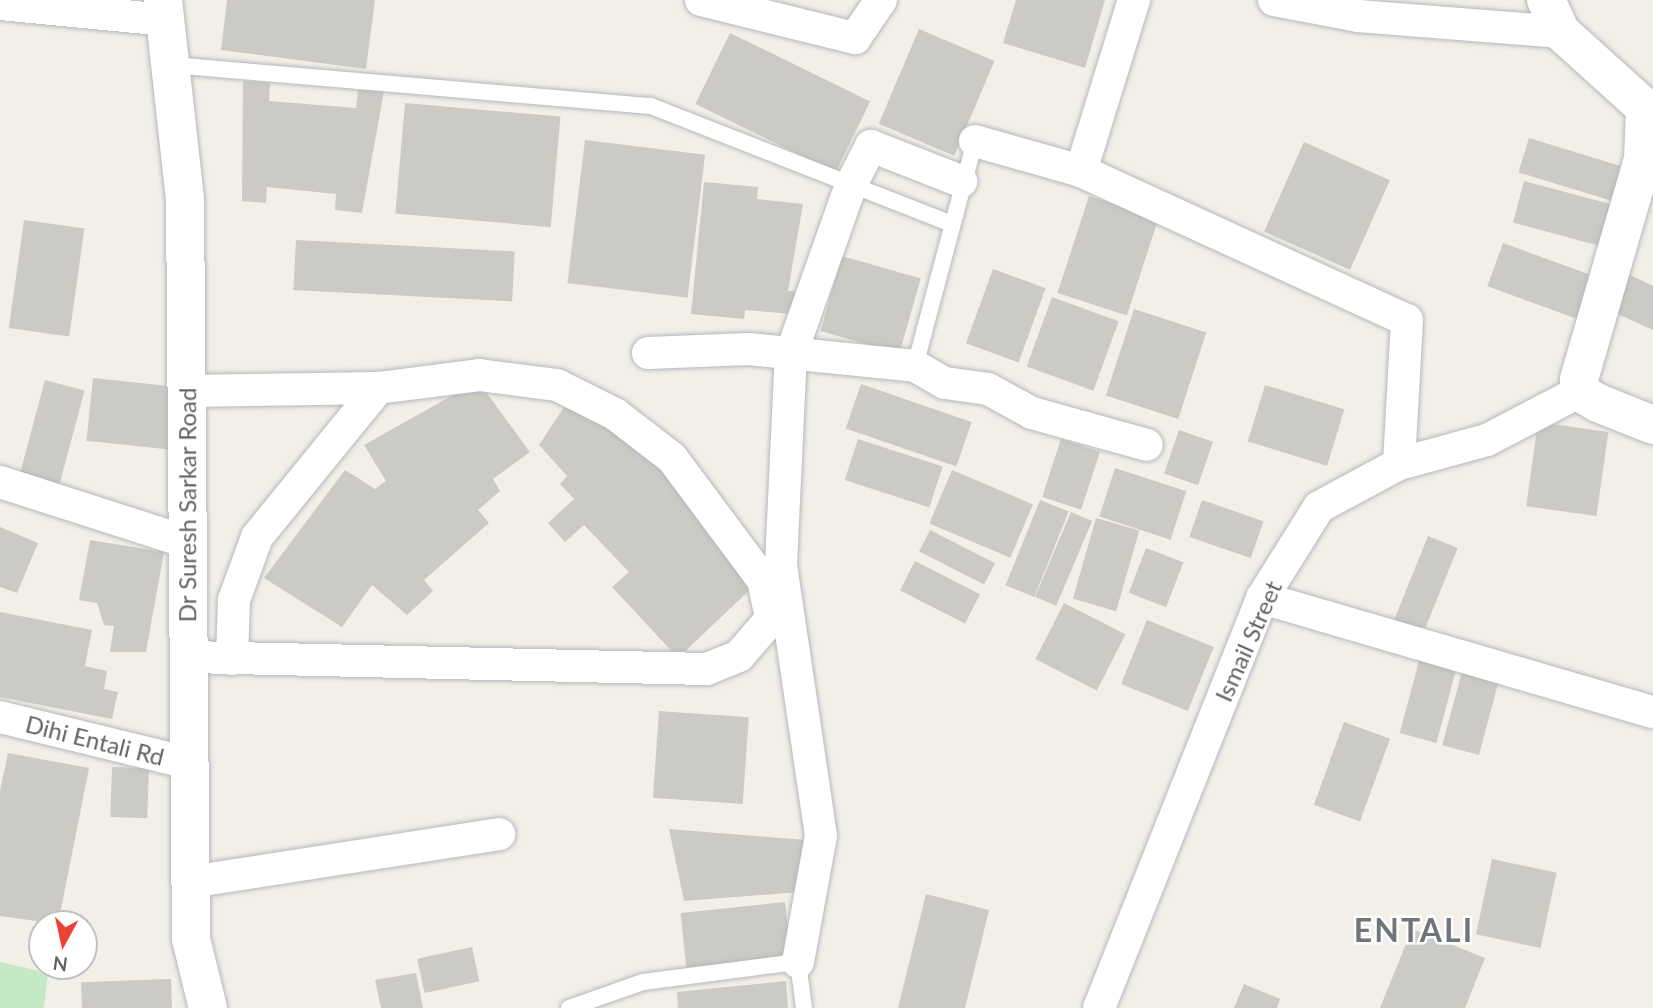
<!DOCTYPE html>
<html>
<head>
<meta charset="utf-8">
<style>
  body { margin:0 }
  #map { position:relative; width:1653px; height:1008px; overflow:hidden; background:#f1efe8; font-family:Lato,sans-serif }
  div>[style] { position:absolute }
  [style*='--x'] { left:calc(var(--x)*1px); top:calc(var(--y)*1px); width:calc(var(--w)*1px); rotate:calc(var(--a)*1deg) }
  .green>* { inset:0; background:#c5e8c5 }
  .building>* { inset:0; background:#cccac5; transform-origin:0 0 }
  .roads { filter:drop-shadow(0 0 2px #b5b8bc) drop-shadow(0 0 2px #b5b8bc) }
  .lane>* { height:16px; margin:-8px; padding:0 8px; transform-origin:8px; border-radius:8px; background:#fff }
  .street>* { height:32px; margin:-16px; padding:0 16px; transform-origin:16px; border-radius:16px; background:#fff }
  .secondary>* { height:38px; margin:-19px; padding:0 19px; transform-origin:19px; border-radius:19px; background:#fff }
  span { translate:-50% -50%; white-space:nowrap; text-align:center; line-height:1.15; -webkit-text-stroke:5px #fff; paint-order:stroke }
  .street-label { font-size:24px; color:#5f6368 }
  .district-label { font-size:32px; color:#70757a; font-weight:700; letter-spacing:2px }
  .north { position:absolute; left:28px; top:910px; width:70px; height:70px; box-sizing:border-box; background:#fff; border:2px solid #bfc1c3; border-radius:50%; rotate:188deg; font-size:19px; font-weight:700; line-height:28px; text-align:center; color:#5f6368 }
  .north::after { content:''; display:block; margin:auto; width:24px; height:32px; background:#ea4335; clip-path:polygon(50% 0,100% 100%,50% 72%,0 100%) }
</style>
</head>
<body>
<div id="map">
  <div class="green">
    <i style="clip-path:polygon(0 962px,48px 973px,44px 1008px,0 1008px)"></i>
  </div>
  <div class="building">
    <i style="clip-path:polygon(227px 0,375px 0,366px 69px,221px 50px)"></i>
    <i style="clip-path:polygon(1016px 0,1105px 0,1085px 68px,1003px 43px)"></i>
    <i style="left:919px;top:29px;width:82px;height:103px;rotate:23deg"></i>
    <i style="left:730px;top:33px;width:156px;height:79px;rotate:26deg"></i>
    <i style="clip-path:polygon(243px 81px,270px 83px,269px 101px,356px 108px,358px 90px,384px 91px,362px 213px,335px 210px,336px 194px,267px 187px,266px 203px,242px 201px)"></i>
    <i style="left:405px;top:103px;width:156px;height:111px;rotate:5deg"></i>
    <i style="left:1529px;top:138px;width:99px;height:36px;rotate:17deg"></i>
    <i style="left:585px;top:140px;width:121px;height:144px;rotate:7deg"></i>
    <i style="left:1304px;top:142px;width:94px;height:98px;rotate:24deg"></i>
    <i style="left:1524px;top:181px;width:99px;height:43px;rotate:15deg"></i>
    <i style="clip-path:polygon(704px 182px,758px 187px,757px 199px,803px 204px,788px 291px,795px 291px,793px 314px,745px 310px,744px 319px,691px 314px)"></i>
    <i style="left:1089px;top:196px;width:73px;height:102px;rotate:18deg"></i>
    <i style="left:24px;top:220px;width:61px;height:109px;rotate:8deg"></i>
    <i style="left:296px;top:240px;width:219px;height:50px;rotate:3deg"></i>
    <i style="left:1503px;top:243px;width:95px;height:46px;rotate:20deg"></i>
    <i style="left:842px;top:256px;width:82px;height:78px;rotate:16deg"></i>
    <i style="left:993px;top:269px;width:56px;height:79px;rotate:20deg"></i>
    <i style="clip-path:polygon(1626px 273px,1653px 286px,1653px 330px,1609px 310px)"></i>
    <i style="left:1052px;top:297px;width:71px;height:74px;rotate:20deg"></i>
    <i style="left:1134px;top:309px;width:76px;height:91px;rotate:18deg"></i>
    <i style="left:93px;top:378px;width:93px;height:63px;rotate:6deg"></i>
    <i style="left:45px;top:380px;width:41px;height:106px;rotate:15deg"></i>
    <i style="clip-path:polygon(478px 381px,530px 452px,493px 479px,500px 491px,478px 510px,489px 523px,424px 580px,433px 591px,407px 615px,372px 585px,342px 627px,264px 578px,345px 470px,375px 489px,386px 481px,364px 445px)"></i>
    <i style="left:861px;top:384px;width:117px;height:47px;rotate:19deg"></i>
    <i style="left:1265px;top:385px;width:83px;height:59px;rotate:17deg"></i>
    <i style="clip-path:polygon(570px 398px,668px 463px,757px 583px,678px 658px,612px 587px,629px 572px,584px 525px,565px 542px,548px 523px,574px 499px,560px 484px,567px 476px,539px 445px)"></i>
    <i style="left:1538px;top:422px;width:71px;height:85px;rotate:8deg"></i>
    <i style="left:1179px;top:430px;width:36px;height:46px;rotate:19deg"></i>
    <i style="left:858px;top:439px;width:89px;height:43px;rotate:18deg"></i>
    <i style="left:1061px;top:439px;width:41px;height:61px;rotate:18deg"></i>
    <i style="left:1115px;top:468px;width:75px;height:51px;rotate:18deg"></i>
    <i style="left:952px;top:470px;width:88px;height:58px;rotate:23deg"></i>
    <i style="left:1040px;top:500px;width:31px;height:92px;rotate:22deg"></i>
    <i style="left:1202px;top:500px;width:65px;height:39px;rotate:19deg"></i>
    <i style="left:1071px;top:512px;width:23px;height:92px;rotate:23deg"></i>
    <i style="left:1096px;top:518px;width:45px;height:84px;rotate:16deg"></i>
    <i style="clip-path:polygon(0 527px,38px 543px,17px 593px,0 587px)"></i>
    <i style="left:930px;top:530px;width:73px;height:24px;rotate:27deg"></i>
    <i style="left:1428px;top:536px;width:32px;height:99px;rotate:22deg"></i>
    <i style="clip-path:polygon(90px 540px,164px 552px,146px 652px,110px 652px,114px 626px,104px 625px,97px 603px,79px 600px)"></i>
    <i style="left:1146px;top:548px;width:40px;height:48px;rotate:21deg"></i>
    <i style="left:915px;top:561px;width:73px;height:33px;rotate:27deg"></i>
    <i style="left:1064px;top:603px;width:69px;height:63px;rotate:27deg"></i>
    <i style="clip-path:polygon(0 612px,92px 630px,85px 666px,107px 671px,104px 689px,118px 692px,112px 719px,0 697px)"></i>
    <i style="left:1147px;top:620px;width:72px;height:69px;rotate:22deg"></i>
    <i style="left:1422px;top:650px;width:38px;height:86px;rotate:15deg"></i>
    <i style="left:1464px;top:664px;width:38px;height:84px;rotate:15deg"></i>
    <i style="left:659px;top:711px;width:90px;height:87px;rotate:4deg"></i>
    <i style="left:1344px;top:722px;width:49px;height:88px;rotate:20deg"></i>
    <i style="clip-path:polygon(8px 753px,89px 768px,58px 924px,0 916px,0 791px)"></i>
    <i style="left:112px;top:767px;width:37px;height:50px;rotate:2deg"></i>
    <i style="clip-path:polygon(669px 829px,806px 840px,801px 892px,684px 901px)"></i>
    <i style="left:1492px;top:859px;width:66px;height:77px;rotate:12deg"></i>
    <i style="clip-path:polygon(926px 894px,989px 910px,965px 1008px,898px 1008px)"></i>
    <i style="left:785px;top:902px;width:55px;height:105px;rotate:84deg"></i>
    <i style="clip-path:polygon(1412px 929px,1485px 958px,1465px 1008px,1380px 1008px)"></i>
    <i style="left:472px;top:947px;width:35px;height:56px;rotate:78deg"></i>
    <i style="clip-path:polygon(416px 973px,423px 1008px,381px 1008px,375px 980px)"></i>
    <i style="left:171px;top:979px;width:29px;height:90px;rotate:88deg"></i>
    <i style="clip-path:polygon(786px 981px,788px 1008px,678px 1008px,677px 992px)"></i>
    <i style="clip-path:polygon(1244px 984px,1280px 999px,1277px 1008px,1234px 1008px)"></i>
  </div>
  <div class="roads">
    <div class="lane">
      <i style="--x:171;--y:65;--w:482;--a:4.9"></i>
      <i style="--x:651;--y:106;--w:320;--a:21.4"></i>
      <i style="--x:915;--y:366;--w:233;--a:-75.1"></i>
      <i style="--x:569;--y:1008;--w:78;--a:-19.4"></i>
      <i style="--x:643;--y:982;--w:156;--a:-7.4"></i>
      <i style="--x:798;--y:962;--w:46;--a:82.6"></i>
    </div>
    <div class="street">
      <i style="--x:701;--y:0;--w:159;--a:13.9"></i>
      <i style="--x:855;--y:38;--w:46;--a:-55.6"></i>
      <i style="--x:1274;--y:0;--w:86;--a:10.8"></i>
      <i style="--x:1358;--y:16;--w:204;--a:4.5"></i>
      <i style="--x:0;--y:4;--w:167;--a:5.5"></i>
      <i style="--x:975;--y:141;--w:110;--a:15.8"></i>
      <i style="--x:1081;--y:171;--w:358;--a:24.6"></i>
      <i style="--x:1407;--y:320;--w:144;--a:93.2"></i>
      <i style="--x:1081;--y:171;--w:179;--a:-72.8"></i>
      <i style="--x:648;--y:353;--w:101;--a:-2.3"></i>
      <i style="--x:749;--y:349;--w:167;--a:5.8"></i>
      <i style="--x:915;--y:366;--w:34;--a:30"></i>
      <i style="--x:945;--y:383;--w:43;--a:7.9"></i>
      <i style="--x:988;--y:389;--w:50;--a:28.6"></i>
      <i style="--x:1032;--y:413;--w:119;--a:15.5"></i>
      <i style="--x:187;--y:391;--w:191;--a:-0.9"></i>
      <i style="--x:378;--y:388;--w:102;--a:-7.3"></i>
      <i style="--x:479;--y:375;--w:79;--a:7.3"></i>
      <i style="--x:557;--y:385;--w:65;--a:26.6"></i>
      <i style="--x:615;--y:414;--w:72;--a:37.7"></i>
      <i style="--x:672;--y:458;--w:152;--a:53.3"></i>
      <i style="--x:763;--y:580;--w:40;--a:78"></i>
      <i style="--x:771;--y:619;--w:49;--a:130.9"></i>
      <i style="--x:739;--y:656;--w:35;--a:158"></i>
      <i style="--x:706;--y:669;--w:518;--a:-178.67"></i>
      <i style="--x:0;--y:482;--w:196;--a:17.8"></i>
      <i style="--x:1262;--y:598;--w:407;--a:16.3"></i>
      <i style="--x:232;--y:659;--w:59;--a:-88.1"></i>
      <i style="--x:234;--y:600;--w:67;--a:-69.9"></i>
      <i style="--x:257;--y:537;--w:192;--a:-50.9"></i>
      <i style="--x:0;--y:717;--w:195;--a:13.7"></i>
      <i style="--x:190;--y:882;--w:313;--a:-8.8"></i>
      <i style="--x:798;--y:962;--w:128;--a:-79.7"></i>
      <i style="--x:821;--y:836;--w:275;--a:-98.4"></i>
      <i style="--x:781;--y:564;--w:210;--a:-87.3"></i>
      <i style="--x:791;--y:354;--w:179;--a:-70.5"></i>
      <i style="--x:851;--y:185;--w:44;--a:-62.9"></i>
      <i style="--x:871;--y:146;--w:97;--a:21.3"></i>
      <i style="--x:1099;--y:1008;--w:441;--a:-68.3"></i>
      <i style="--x:1262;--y:598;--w:107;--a:-57.9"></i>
      <i style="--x:1319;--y:507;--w:91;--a:-28.3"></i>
      <i style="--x:1399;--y:464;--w:91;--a:-15.3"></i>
      <i style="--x:1487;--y:440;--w:104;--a:-27.6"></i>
    </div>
    <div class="secondary">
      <i style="--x:163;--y:0;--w:200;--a:83.7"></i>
      <i style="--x:185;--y:199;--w:740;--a:89.54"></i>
      <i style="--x:191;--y:939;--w:71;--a:76.2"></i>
      <i style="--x:1546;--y:0;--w:35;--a:65"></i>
      <i style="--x:1561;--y:32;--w:113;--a:42.1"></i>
      <i style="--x:1645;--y:108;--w:51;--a:92.2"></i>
      <i style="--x:1643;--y:159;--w:230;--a:106.2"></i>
      <i style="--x:1579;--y:380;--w:12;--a:90"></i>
      <i style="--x:1579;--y:392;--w:22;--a:30"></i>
      <i style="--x:1598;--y:403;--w:59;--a:21.8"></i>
    </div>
  </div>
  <div class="street-label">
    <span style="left:187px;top:505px;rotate:-90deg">Dr Suresh Sarkar Road</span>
    <span style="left:1248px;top:641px;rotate:-66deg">Ismail Street</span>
    <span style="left:95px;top:740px;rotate:14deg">Dihi Entali Rd</span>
  </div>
  <div class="district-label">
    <span style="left:1414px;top:930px">ENTALI</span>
  </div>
  <div class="north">N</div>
</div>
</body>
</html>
